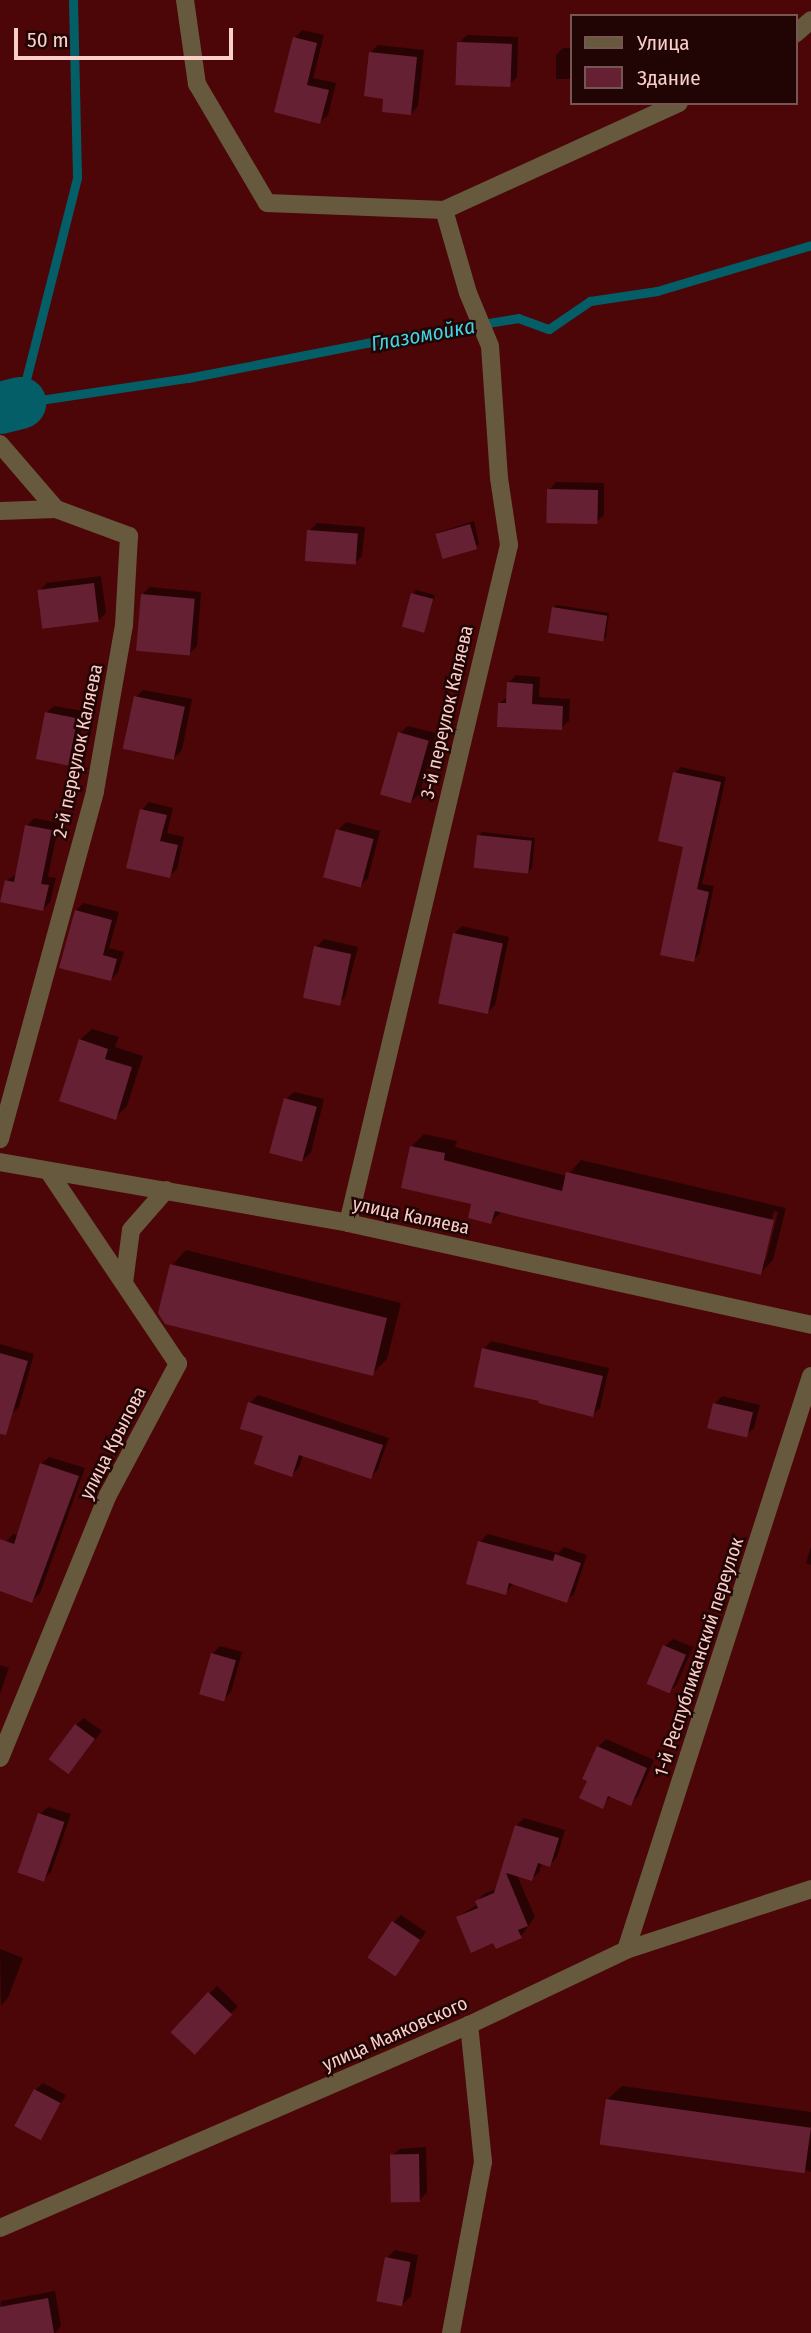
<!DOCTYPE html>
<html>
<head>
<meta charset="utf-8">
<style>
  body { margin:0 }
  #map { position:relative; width:811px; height:2333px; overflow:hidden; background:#4c0608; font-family:"Fira Sans Condensed",sans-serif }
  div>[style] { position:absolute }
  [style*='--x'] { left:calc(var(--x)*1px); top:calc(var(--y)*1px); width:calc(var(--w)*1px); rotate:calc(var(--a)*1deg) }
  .shadow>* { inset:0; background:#0007; transform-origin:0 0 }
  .stream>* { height:9px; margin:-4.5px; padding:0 4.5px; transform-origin:4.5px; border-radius:4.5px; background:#045e67 }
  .river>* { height:52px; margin:-26px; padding:0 26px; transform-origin:26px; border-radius:26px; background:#045e67 }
  .building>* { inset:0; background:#652034; transform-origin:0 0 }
  .minor>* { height:18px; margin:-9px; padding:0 9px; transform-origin:9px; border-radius:9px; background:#66593d }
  span { translate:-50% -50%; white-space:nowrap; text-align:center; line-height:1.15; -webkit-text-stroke:5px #200504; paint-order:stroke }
  .street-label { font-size:19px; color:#facec9 }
  .water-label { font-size:21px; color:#40d5e6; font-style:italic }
  .legend { position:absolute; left:570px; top:14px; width:228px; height:91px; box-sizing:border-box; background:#200504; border:2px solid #775553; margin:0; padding:9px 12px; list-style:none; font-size:21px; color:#facec9 }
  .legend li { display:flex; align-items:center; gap:14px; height:35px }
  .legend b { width:35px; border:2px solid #775553 }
  .scale { position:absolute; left:14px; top:28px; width:219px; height:32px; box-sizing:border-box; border:4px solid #facec9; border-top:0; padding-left:9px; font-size:21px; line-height:24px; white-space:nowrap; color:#facec9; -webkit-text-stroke:5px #200504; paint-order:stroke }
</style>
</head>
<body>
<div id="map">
  <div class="shadow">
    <i style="clip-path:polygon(302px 30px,324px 35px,313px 78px,336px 83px,328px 115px,320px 122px,276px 111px,295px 38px)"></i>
    <i style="clip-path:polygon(467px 35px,518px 37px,517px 77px,510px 84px,459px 43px)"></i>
    <i style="clip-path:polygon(378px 45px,424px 50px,418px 106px,411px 114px,385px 97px,370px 53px)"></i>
    <i style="clip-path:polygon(563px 48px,571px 48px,571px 79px,556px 79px,556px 55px)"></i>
    <i style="clip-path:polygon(556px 482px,604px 483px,604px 515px,596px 522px,549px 490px)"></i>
    <i style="clip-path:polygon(474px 521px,479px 544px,476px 547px,437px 533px)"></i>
    <i style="clip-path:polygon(317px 523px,365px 527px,362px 556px,354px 564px,309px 531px)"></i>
    <i style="clip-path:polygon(101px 576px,106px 613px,98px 621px,39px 591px,47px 583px)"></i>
    <i style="clip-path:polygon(150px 587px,201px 592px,197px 646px,189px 654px,142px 595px)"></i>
    <i style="clip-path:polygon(416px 590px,435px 595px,424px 630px,413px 594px)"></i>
    <i style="clip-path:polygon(557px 605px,609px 613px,606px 637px,602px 640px,553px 608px)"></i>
    <i style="clip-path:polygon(516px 675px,540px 677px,539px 697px,570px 699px,569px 721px,561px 728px,500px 703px,508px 696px,508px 683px)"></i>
    <i style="clip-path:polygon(143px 690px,192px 699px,182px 750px,174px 758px,136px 697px)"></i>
    <i style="clip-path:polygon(54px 706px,84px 711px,77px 755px,69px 763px,46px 713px)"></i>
    <i style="clip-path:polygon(408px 726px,436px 733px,420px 793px,412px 801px,400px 733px)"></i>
    <i style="clip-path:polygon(681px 767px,726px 777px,702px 884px,714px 886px,699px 954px,693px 960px,685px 845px,675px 773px)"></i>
    <i style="clip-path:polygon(149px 802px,173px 808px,167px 833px,184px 837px,177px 869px,169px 876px,142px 810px)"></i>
    <i style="clip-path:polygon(34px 818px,59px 823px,48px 877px,56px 878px,50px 902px,43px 909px,6px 881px,17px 874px,27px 826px)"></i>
    <i style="clip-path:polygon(346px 822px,380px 831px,368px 878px,360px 886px,338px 830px)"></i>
    <i style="clip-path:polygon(482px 832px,535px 838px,532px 868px,528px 872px,479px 836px)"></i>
    <i style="clip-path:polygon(84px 903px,119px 912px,109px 948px,124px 952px,118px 972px,111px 980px,76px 910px)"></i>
    <i style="clip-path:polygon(462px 926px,509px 937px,495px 1005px,487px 1013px,454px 934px)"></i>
    <i style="clip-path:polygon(324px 939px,358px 947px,345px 997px,338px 1004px,316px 947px)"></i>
    <i style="clip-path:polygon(92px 1029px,119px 1037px,115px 1047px,143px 1056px,127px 1106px,115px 1118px,80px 1040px)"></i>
    <i style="clip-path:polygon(294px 1092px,324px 1099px,311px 1152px,303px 1160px,286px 1099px)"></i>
    <i style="clip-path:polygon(evenodd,424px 1134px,457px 1141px,455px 1147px,567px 1176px,581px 1160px,786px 1208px,773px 1260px,761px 1273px,502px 1211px,491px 1222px,411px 1147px,424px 1134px,774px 1211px,778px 1212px,766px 1260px,763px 1260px,774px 1211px)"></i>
    <i style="clip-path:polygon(186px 1250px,401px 1303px,387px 1359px,372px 1374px,172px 1265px)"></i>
    <i style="clip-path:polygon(491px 1341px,609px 1368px,600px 1408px,592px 1415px,484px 1349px)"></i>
    <i style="clip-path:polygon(0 1344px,34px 1354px,19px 1407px,11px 1414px,0 1411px)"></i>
    <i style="clip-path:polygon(258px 1395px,389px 1438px,378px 1469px,371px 1477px,303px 1455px,299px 1467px,292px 1475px,265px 1435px,250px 1403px)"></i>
    <i style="clip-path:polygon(722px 1396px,760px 1405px,754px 1428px,746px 1435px,715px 1404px)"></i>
    <i style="clip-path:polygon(49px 1457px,85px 1468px,40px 1593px,32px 1601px,0 1589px,0 1557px,6px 1542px,13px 1534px,19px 1536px,41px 1464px)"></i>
    <i style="clip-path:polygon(488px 1534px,558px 1553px,564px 1547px,587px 1555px,574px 1594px,566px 1601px,514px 1583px,505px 1593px,480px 1542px)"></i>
    <i style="clip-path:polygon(811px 1547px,811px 1565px,806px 1563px)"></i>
    <i style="clip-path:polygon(673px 1639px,693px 1647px,677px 1684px,669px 1692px,665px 1646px)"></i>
    <i style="clip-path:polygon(220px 1646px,242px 1652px,231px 1692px,223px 1700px,212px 1654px)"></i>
    <i style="clip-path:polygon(0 1665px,9px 1668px,0 1694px)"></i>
    <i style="clip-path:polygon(84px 1718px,102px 1731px,70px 1772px,76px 1725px)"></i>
    <i style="clip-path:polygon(606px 1739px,654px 1760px,638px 1796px,631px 1804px,611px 1796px,602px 1806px,589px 1780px,598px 1747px)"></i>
    <i style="clip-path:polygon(48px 1807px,71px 1814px,51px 1872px,44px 1879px,40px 1814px)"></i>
    <i style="clip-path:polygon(524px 1818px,565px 1830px,557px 1857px,550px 1865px,542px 1863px,539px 1872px,532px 1879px,517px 1875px,535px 1917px,521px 1936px,496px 1947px,494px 1941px,458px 1917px,478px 1904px,477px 1901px,484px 1894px,498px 1888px,516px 1826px)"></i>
    <i style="clip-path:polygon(401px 1915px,426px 1932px,395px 1974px,393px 1923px)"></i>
    <i style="clip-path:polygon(0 1949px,23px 1958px,8px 1998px,1px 2006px)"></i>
    <i style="left:217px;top:1986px;width:29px;height:64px;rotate:44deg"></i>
    <i style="clip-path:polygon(43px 2083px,66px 2095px,38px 2140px,35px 2090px)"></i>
    <i style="clip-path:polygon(622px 2086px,811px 2112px,811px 2172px,607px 2100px)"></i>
    <i style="clip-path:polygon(426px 2147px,427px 2192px,420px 2200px,392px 2156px,400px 2149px)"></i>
    <i style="clip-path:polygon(395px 2250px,418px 2255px,411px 2296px,403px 2304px,387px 2258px)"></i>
    <i style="clip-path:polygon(55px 2291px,61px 2326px,55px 2333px,0 2333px,1px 2301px)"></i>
  </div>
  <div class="stream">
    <i style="--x:73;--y:0;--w:178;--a:88.7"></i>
    <i style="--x:77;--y:178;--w:232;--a:104.2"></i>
    <i style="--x:20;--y:403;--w:170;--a:-8.5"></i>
    <i style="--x:188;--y:378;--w:181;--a:-11.1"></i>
    <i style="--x:366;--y:343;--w:154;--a:-9.3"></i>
    <i style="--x:518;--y:318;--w:33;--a:20"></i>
    <i style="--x:549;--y:329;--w:50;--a:-34.3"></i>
    <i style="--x:590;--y:301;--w:68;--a:-8.5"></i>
    <i style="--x:657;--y:291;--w:161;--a:-16.6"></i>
  </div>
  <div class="river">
    <i style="--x:0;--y:408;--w:21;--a:-14"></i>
  </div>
  <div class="building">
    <i style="clip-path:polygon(293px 37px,317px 43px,307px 85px,329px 90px,320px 124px,274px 112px)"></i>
    <i style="left:457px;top:42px;width:55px;height:43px;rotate:2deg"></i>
    <i style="clip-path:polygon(369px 52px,417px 57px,411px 115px,382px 112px,383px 99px,364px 96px)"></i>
    <i style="left:547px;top:489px;width:51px;height:34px;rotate:1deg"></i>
    <i style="left:470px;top:524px;width:26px;height:36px;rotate:74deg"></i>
    <i style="left:307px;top:530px;width:51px;height:31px;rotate:4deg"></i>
    <i style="left:94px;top:583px;width:39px;height:57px;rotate:83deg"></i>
    <i style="left:411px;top:593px;width:23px;height:35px;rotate:15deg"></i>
    <i style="left:141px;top:594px;width:54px;height:57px;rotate:5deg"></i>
    <i style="left:552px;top:607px;width:56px;height:26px;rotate:9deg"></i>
    <i style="clip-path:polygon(507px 682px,533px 684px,532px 704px,563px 706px,562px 730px,497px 727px,498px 703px,506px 703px)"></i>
    <i style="left:134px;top:696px;width:52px;height:54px;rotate:12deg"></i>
    <i style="left:45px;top:712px;width:33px;height:48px;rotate:11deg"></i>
    <i style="left:398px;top:732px;width:32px;height:65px;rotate:16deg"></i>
    <i style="clip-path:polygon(673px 772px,721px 782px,697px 889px,709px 892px,694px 962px,660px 955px,683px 847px,658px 841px)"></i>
    <i style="clip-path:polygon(140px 809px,167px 815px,160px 841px,178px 845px,170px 878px,126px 868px)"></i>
    <i style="clip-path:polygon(25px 825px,52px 830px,41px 884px,49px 885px,43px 911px,0 902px,5px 880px,14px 882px)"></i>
    <i style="left:336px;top:829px;width:39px;height:50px;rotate:15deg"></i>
    <i style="left:477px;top:835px;width:55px;height:33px;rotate:6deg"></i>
    <i style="clip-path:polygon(75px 910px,112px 920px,103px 955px,117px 959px,111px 981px,59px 968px)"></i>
    <i style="left:453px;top:933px;width:51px;height:72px;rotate:12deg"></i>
    <i style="left:314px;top:946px;width:38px;height:53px;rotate:12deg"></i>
    <i style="clip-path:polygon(79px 1039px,108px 1049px,105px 1059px,132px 1067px,116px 1120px,59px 1101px)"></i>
    <i style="left:284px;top:1098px;width:34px;height:57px;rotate:15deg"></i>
    <i style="clip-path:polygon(410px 1146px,445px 1153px,444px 1160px,562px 1191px,566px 1172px,774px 1220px,761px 1275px,495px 1211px,491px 1224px,468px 1218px,471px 1204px,401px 1188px)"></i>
    <i style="clip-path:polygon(170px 1264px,387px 1318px,373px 1376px,165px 1324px,158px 1313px)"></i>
    <i style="clip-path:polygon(482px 1348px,603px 1376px,593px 1417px,538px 1403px,539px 1401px,474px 1387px)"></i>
    <i style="clip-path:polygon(0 1353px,28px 1361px,6px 1435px,0 1434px)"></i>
    <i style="clip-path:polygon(248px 1402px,383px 1445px,371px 1479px,299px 1455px,292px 1477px,254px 1464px,263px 1436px,240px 1429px)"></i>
    <i style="left:713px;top:1403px;width:41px;height:26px;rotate:13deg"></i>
    <i style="clip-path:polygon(40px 1463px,79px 1476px,32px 1603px,0 1591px,0 1539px,14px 1544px)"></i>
    <i style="clip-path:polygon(478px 1541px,553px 1561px,555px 1554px,581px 1563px,567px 1603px,509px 1583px,506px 1595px,466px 1584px)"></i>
    <i style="left:663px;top:1645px;width:25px;height:42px;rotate:23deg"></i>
    <i style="left:211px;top:1653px;width:26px;height:43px;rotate:16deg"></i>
    <i style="left:75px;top:1724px;width:25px;height:44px;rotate:37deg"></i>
    <i style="clip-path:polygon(597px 1746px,647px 1768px,631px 1806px,608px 1796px,603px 1809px,579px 1798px,587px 1781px,582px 1779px)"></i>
    <i style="left:38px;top:1813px;width:28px;height:63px;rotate:19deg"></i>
    <i style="clip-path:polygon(515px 1825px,559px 1838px,550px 1867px,538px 1863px,532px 1881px,506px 1873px,528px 1926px,518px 1930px,522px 1938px,496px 1949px,493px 1943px,471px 1953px,456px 1917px,478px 1908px,475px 1901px,494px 1893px)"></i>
    <i style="left:392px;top:1921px;width:34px;height:44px;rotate:34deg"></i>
    <i style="left:208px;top:1992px;width:33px;height:55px;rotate:43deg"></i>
    <i style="left:34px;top:2089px;width:30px;height:42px;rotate:28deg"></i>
    <i style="left:606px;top:2099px;width:207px;height:46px;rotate:8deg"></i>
    <i style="left:419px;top:2154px;width:48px;height:29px;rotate:89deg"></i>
    <i style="left:385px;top:2257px;width:26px;height:45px;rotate:11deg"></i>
    <i style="clip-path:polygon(48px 2298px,54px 2333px,0 2333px,0 2307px)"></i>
  </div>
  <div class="minor">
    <i style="--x:185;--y:0;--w:85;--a:81.9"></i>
    <i style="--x:197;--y:84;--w:138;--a:59.5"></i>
    <i style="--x:267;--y:203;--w:177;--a:2.3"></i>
    <i style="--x:444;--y:210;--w:258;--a:-24.5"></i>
    <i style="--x:795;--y:34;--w:21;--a:-41"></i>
    <i style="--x:0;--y:444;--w:86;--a:49.3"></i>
    <i style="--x:0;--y:511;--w:56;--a:-2"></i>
    <i style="--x:56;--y:509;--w:78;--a:20.3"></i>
    <i style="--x:129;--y:536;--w:89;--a:93.2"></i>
    <i style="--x:124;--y:625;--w:169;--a:99.9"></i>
    <i style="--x:95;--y:792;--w:360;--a:105.3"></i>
    <i style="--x:0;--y:1162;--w:353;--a:9.9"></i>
    <i style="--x:348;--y:1223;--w:474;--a:12.4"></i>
    <i style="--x:348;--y:1223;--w:697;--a:-76.64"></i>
    <i style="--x:509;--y:545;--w:68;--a:-98.5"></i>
    <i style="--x:499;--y:478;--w:132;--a:-93.9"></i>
    <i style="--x:490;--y:346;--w:57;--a:-112.5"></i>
    <i style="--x:468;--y:293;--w:86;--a:-106.1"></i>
    <i style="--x:124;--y:1283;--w:53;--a:-82.5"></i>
    <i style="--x:131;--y:1230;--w:53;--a:-48.8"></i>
    <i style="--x:0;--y:1758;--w:284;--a:-67.7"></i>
    <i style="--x:108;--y:1495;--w:149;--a:-61.9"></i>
    <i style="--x:178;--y:1364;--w:231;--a:-123.9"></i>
    <i style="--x:626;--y:1950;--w:603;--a:-72.14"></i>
    <i style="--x:0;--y:2228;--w:511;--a:-23.4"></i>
    <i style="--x:469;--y:2025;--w:174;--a:-25.5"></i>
    <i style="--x:626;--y:1950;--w:195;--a:-18.2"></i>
    <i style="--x:451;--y:2333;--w:174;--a:-79.4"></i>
    <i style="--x:483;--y:2162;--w:138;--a:-95.8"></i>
  </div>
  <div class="street-label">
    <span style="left:447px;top:712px;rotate:-77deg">3-й переулок Каляева</span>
    <span style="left:78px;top:751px;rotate:-78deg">2-й переулок Каляева</span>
    <span style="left:411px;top:1216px;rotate:12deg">улица Каляева</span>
    <span style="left:113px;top:1443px;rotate:-63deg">улица Крылова</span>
    <span style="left:699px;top:1657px;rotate:-72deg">1-й Республиканский переулок</span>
    <span style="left:395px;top:2034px;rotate:-24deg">улица Маяковского</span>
  </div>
  <div class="water-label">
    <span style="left:423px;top:335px;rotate:-10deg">Глазомойка</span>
  </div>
  <ul class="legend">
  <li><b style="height:9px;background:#66593d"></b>Улица</li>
  <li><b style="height:19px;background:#652034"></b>Здание</li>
  </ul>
  <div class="scale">50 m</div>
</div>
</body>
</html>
